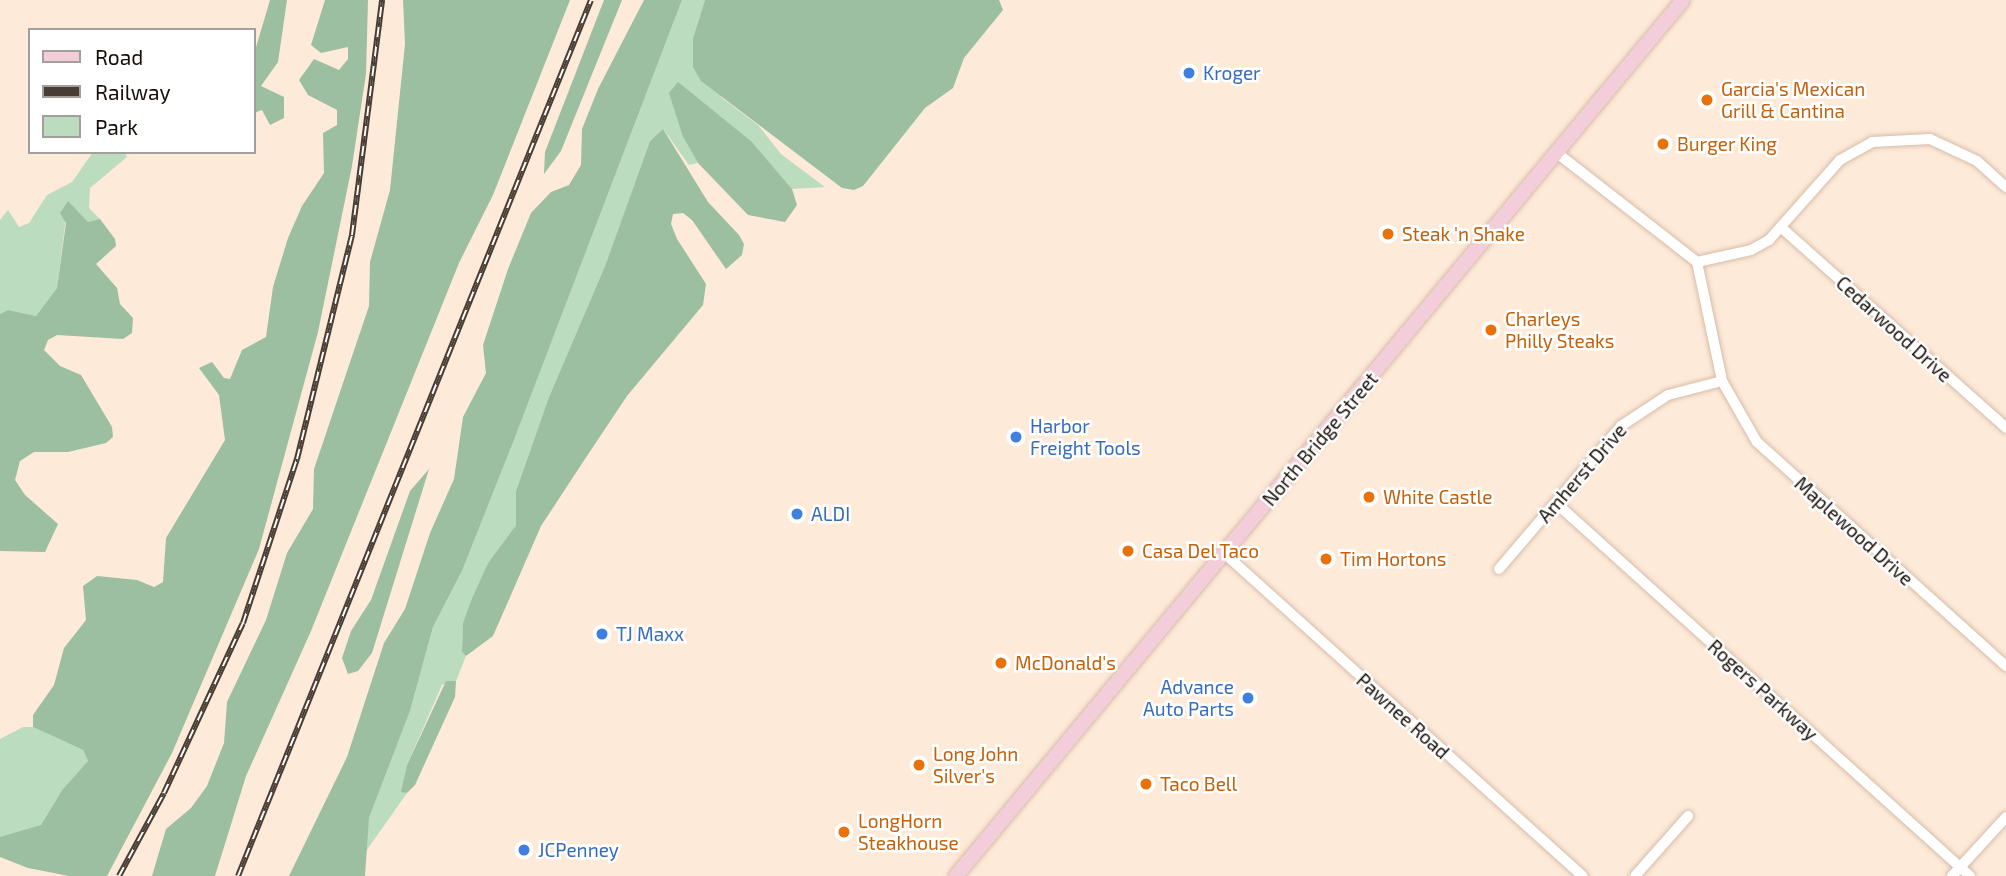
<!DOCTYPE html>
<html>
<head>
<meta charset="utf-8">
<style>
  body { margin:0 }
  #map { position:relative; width:2006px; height:876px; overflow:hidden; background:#feead9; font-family:"Exo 2",sans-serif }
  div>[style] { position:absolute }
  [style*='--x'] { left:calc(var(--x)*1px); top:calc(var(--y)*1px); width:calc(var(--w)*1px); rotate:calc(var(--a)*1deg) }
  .green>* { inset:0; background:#bbdcbf }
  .forest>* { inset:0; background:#9bbfa0 }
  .roads { filter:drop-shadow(0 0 2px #d5bda8) drop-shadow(0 0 2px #d5bda8) }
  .street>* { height:10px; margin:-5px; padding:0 5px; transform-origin:5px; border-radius:5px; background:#fff }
  .secondary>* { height:14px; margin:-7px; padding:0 7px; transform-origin:7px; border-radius:7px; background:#f3ceda }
  .rail>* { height:6px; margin-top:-3px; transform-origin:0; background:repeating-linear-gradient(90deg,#fff 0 10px,#483d34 0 20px); box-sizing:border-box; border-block:2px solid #483d34 }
  .dots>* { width:19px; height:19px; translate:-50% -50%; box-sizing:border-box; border:4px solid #fff; border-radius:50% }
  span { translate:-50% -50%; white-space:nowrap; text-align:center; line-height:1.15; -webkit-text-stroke:5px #fff; paint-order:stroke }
  .shop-label { font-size:19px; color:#366cbe }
  .left { translate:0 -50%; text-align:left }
  .right { translate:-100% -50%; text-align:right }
  .food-label { font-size:19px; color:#c56008 }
  .street-label { font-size:19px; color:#160e07 }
  .legend { position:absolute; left:28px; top:28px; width:228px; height:126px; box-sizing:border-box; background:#fff; border:2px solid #a29f9c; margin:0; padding:9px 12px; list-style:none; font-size:21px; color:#160e07 }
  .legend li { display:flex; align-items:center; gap:14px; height:35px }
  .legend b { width:35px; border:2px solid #a29f9c }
</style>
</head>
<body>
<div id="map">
  <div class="green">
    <i style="clip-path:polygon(682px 0,705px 0,693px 38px,721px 97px,758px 125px,781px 154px,825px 187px,792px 189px,752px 142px,683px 137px,698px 163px,689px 165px,663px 129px,650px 141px,605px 266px,549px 397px,516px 491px,516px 525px,488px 563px,463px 623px,462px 652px,466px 656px,456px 681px,442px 685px,407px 765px,402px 792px,407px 793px,364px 854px,369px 818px,410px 711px,433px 627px,462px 571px,514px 440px)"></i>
    <i style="clip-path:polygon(93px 152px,125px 152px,127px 157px,90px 188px,89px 208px,100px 219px,88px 222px,68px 202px,57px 288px,36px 316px,8px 310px,0 314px,0 220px,8px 210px,19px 227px,29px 223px,47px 195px,72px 182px)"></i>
    <i style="clip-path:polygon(23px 727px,33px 727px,83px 750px,88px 761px,62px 790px,41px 825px,4px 839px,0 837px,0 739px)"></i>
  </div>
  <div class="forest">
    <i style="clip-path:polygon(270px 0,287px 0,278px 62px,261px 86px,284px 97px,284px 118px,270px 125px,262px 110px,254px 113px,254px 54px)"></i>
    <i style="clip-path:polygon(325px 0,368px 0,366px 74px,352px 166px,318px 332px,259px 549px,172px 753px,107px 876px,69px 876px,28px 868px,0 857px,0 837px,41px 825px,62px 790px,88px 761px,83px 750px,33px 727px,33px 715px,54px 685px,64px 648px,86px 620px,83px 586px,97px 576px,137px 580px,154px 587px,163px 582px,166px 538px,225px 440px,219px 395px,199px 368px,212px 362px,224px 378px,230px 379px,242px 350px,266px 337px,273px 287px,288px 238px,302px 206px,324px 173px,323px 133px,337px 125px,337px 110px,308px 95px,299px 80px,314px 59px,339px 70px,348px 59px,348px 47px,321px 53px,311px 45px)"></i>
    <i style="clip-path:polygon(403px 0,570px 0,493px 195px,459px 263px,311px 631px,246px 776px,215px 876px,152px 876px,166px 829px,191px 808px,207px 786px,224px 743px,227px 702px,266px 620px,287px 553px,313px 509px,314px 469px,369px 306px,370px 262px,390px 190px,405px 44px)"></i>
    <i style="clip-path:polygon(604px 0,622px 0,561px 151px,544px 174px,545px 152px)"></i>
    <i style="clip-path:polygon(644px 0,682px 0,514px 440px,462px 571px,433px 627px,410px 711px,369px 818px,365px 876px,289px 876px,347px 757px,384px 643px,405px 609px,430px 533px,454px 479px,463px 417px,486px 373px,483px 345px,508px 269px,531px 213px,551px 192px,569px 185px,581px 165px,582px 129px,598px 89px)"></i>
    <i style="clip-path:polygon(705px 0,999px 0,1003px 10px,964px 58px,953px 88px,925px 108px,863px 186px,854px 190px,842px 188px,701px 81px,693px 67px,693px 38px)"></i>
    <i style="clip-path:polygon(678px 82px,752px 142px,792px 189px,797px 205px,785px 222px,748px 215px,698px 163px,683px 137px,669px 93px)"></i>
    <i style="clip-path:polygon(663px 129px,708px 202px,739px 235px,744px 244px,742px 255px,726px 269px,692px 220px,683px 213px,673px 214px,671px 224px,677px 239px,706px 284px,703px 305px,627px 396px,585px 459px,541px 526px,493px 636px,466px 656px,462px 652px,463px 623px,471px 601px,488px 563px,516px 525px,516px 491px,549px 397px,605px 266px,650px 141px)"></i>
    <i style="clip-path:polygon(68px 201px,88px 222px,100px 219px,115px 239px,116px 246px,96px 264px,117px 288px,120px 304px,133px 318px,132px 333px,123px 339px,57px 335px,48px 340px,44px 350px,60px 366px,81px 375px,112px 427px,113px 437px,106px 443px,68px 452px,34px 452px,20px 461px,15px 480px,25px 495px,58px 524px,45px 552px,0 551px,0 314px,8px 310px,36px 316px,57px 288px,66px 223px,60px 213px)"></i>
    <i style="clip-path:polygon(429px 469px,372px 653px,358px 671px,348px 674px,342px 658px,351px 631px,371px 600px,410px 491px)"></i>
    <i style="clip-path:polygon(446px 681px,456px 681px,455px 697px,415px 785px,407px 793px,401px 792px,407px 765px)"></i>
  </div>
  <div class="roads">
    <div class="street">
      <i style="--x:1557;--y:153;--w:177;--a:37.9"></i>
      <i style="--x:1697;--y:262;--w:55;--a:-12.5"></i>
      <i style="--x:1751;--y:250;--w:21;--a:-29"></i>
      <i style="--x:1769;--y:240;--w:107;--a:-48.4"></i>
      <i style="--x:1840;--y:160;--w:37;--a:-29"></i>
      <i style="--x:1872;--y:142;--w:58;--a:-3"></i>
      <i style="--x:1930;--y:139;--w:52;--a:25.1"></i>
      <i style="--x:1977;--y:161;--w:39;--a:42"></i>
      <i style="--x:1783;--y:229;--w:299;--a:41.7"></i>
      <i style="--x:1697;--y:262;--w:122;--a:78.1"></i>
      <i style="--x:1722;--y:381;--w:70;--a:60.2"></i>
      <i style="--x:1757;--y:442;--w:335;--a:42"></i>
      <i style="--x:1556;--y:503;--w:557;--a:42.02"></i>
      <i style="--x:1225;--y:554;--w:481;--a:42"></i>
      <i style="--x:1499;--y:569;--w:188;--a:-49.5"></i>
      <i style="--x:1621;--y:426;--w:56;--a:-33.4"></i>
      <i style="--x:1668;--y:395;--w:56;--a:-14.5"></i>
      <i style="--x:1635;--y:876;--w:80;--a:-48.5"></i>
      <i style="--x:1952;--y:876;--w:80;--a:-47.5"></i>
    </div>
    <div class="secondary">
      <i style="--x:956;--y:876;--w:1138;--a:-50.31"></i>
    </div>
  </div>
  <div class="rail">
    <i style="--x:119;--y:876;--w:94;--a:-61.5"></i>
    <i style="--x:164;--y:793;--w:187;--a:-65.1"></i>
    <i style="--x:243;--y:623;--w:173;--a:-71.8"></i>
    <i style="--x:297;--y:459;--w:231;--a:-76.2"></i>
    <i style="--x:352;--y:235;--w:237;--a:-82.7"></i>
    <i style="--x:238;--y:876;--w:944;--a:-68.05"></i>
  </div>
  <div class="dots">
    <i style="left:1189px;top:73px;background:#3f7fe0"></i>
    <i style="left:1707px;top:100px;background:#e8710a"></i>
    <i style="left:1663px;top:144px;background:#e8710a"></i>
    <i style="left:1388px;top:234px;background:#e8710a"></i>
    <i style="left:1491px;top:330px;background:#e8710a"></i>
    <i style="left:1016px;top:437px;background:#3f7fe0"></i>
    <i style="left:1369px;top:497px;background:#e8710a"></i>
    <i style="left:797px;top:514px;background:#3f7fe0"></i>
    <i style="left:1128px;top:551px;background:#e8710a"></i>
    <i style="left:1326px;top:559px;background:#e8710a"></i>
    <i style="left:602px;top:634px;background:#3f7fe0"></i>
    <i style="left:1001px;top:663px;background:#e8710a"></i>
    <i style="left:1248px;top:698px;background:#3f7fe0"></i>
    <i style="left:919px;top:765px;background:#e8710a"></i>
    <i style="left:1146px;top:784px;background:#e8710a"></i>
    <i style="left:844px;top:832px;background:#e8710a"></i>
    <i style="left:524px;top:850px;background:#3f7fe0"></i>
  </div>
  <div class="shop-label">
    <span class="left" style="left:1203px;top:73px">Kroger</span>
    <span class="left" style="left:1030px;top:437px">Harbor<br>Freight Tools</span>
    <span class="left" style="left:811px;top:514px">ALDI</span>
    <span class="left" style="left:616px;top:634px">TJ Maxx</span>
    <span class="right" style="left:1234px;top:698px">Advance<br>Auto Parts</span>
    <span class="left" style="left:538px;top:850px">JCPenney</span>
  </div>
  <div class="food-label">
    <span class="left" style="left:1721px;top:100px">Garcia's Mexican<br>Grill &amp; Cantina</span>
    <span class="left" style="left:1677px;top:144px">Burger King</span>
    <span class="left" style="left:1402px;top:234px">Steak 'n Shake</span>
    <span class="left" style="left:1505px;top:330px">Charleys<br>Philly Steaks</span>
    <span class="left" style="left:1383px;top:497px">White Castle</span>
    <span class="left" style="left:1142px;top:551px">Casa Del Taco</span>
    <span class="left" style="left:1340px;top:559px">Tim Hortons</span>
    <span class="left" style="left:1015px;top:663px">McDonald's</span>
    <span class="left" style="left:933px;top:765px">Long John<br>Silver's</span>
    <span class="left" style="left:1160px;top:784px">Taco Bell</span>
    <span class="left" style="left:858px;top:832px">LongHorn<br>Steakhouse</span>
  </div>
  <div class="street-label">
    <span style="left:1894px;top:329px;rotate:42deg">Cedarwood Drive</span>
    <span style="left:1320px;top:439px;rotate:-50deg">North Bridge Street</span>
    <span style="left:1582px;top:473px;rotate:-49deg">Amherst Drive</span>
    <span style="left:1854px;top:531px;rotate:42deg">Maplewood Drive</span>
    <span style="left:1763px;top:690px;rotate:42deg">Rogers Parkway</span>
    <span style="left:1403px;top:716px;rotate:42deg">Pawnee Road</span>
  </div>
  <ul class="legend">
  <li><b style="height:9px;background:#f3ceda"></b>Road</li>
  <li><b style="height:9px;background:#483d34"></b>Railway</li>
  <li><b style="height:19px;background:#bbdcbf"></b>Park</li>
  </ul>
</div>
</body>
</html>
